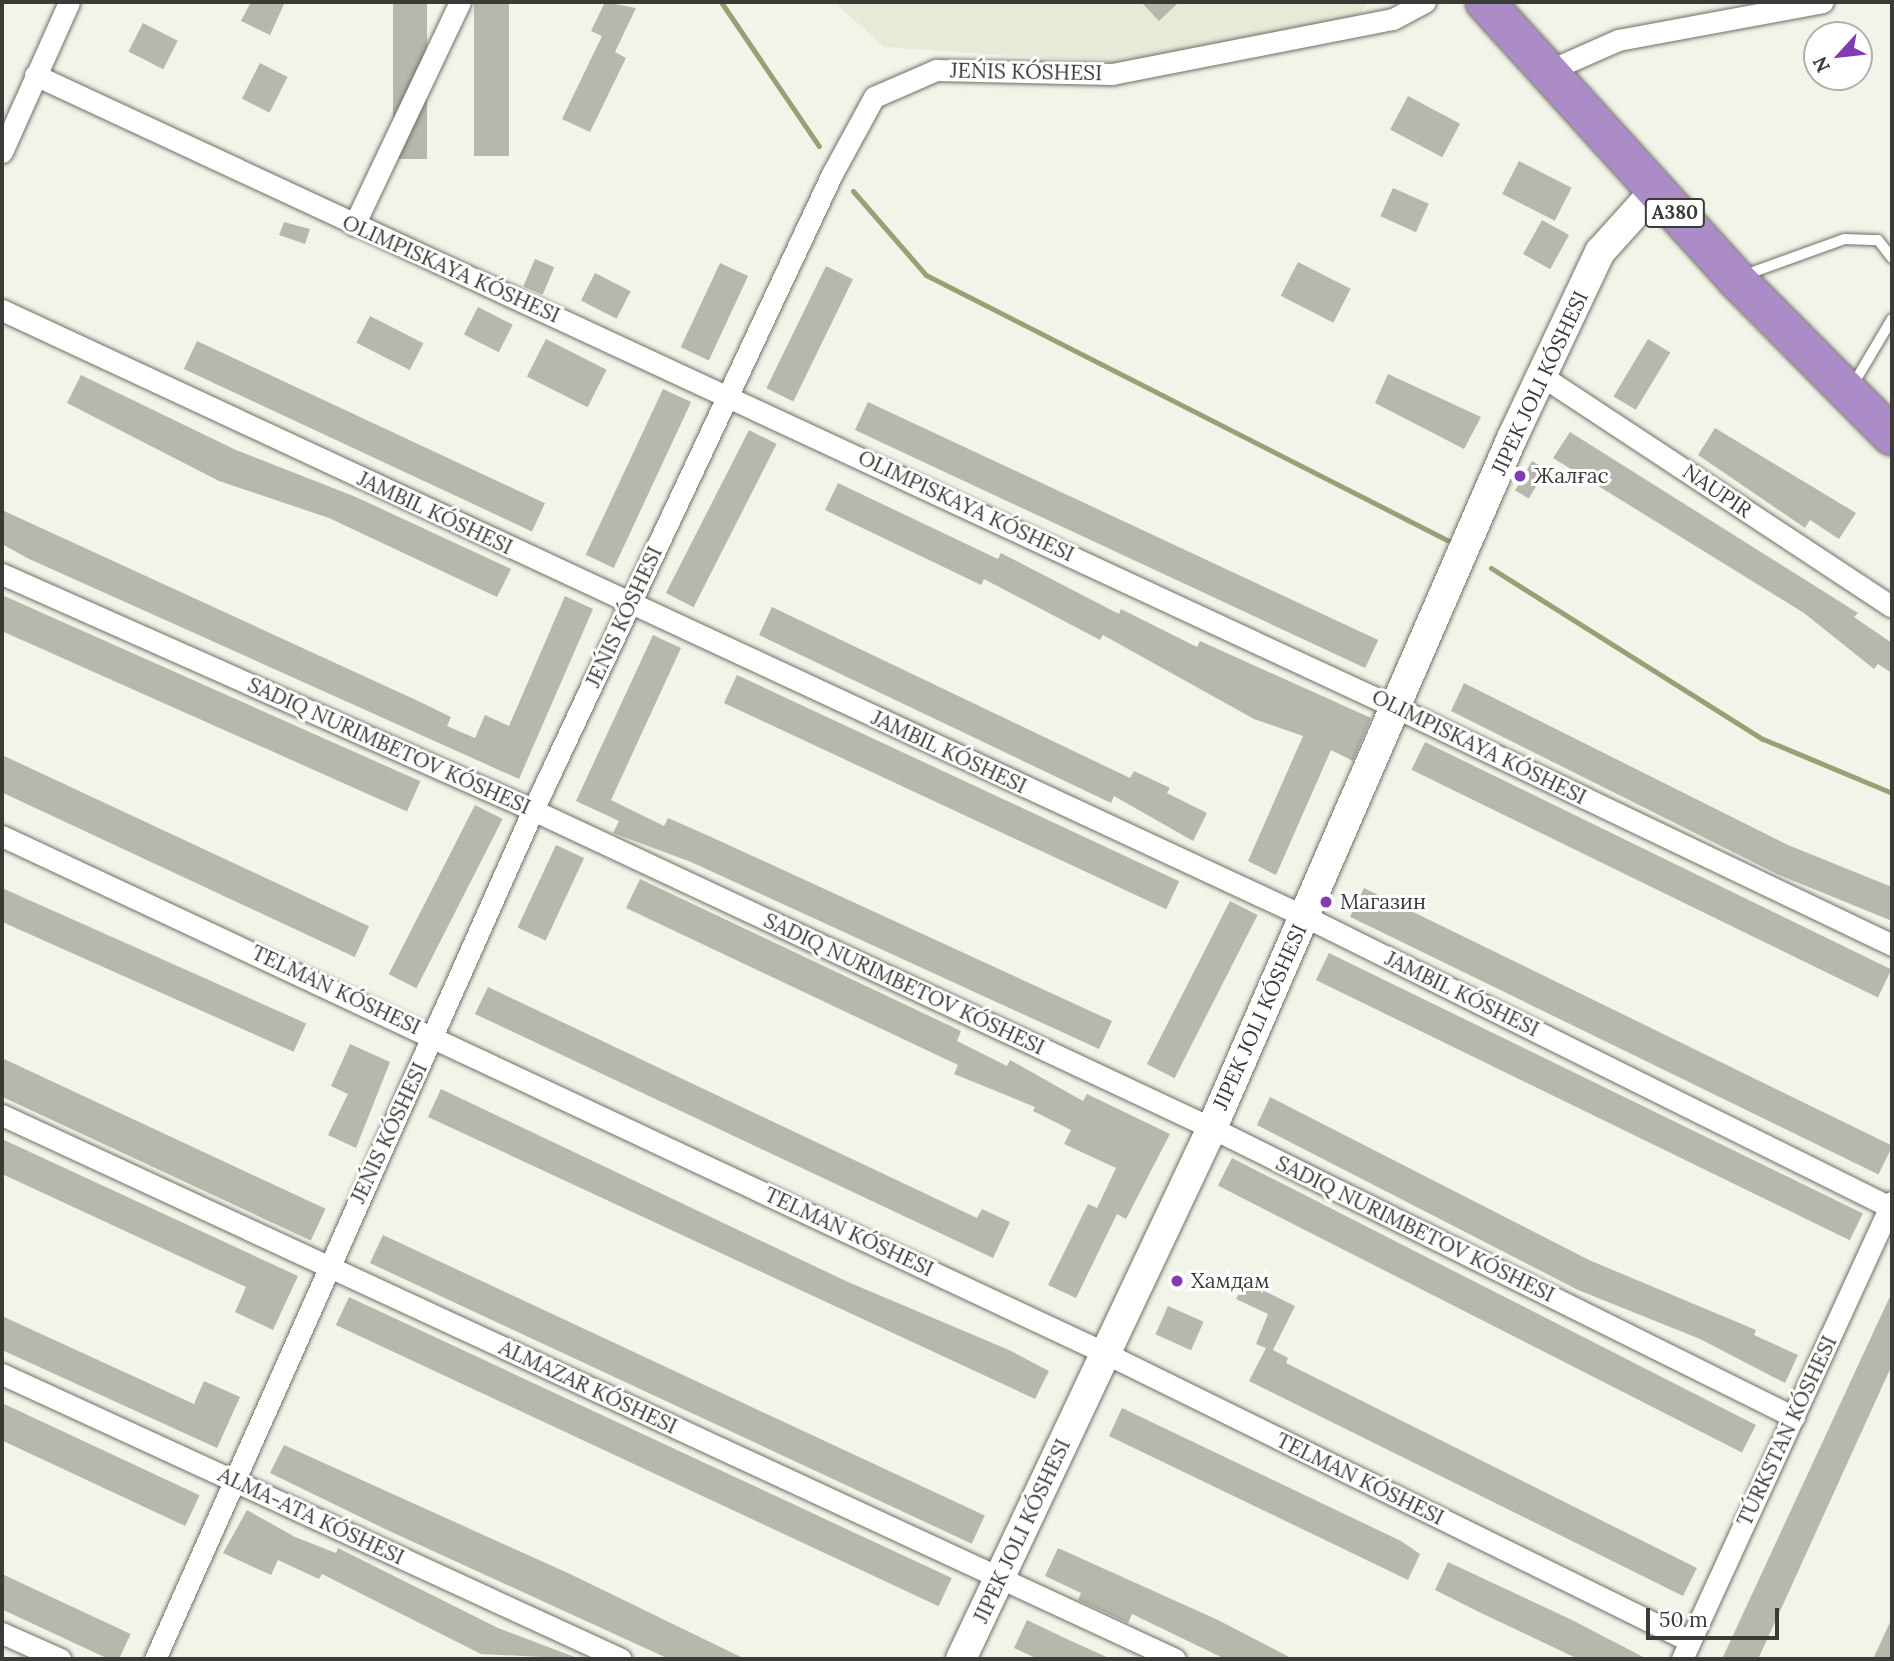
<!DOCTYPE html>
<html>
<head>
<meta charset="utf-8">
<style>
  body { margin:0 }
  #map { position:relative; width:1894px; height:1661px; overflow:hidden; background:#f3f4e9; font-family:Lora,serif }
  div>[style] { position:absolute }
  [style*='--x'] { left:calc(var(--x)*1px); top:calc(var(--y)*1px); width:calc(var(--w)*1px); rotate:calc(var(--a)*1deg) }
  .built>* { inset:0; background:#e7ead7 }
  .stream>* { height:5px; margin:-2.5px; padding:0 2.5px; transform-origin:2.5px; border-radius:2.5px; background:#9a9f74 }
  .building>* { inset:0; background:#b6b8ad; transform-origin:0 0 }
  .roads { filter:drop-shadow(0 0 2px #6e6f66) drop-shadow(0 0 2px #6e6f66) }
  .lane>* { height:10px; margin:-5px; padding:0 5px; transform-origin:5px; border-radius:5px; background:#fff }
  .street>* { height:21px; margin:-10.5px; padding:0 10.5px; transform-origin:10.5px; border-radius:10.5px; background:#fff }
  .secondary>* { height:30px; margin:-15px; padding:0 15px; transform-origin:15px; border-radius:15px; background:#fff }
  .highway>* { height:38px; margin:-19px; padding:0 19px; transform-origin:19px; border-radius:19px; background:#ab8cc7 }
  .dots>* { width:19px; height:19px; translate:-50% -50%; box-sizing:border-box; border:4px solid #fff; border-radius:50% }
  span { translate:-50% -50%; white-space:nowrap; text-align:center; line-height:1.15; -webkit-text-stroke:6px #fff; paint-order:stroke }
  .shield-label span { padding:2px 5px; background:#fff; border:2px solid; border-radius:5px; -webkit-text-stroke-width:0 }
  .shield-label { font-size:19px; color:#3a3b36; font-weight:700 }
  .street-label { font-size:21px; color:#3a3b36 }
  .poi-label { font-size:21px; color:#3a3b36 }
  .left { translate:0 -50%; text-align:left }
  .frame { position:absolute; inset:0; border:4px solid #3a3b36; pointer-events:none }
  .north { position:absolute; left:1803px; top:21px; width:70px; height:70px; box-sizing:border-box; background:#fff; border:2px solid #b0b1af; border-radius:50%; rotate:243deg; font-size:19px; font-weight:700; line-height:28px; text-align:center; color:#3a3b36 }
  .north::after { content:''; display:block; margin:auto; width:24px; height:32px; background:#803cb0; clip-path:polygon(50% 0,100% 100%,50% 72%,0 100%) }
  .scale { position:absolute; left:1646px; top:1608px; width:133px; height:32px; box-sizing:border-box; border:4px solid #3a3b36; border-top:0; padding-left:9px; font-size:21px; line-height:24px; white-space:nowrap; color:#3a3b36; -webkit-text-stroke:5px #fff; paint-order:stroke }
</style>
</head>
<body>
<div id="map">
  <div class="built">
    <i style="clip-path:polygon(834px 2px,1369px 2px,1357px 16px,1121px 63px,884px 47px)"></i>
  </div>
  <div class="stream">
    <i style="--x:721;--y:2;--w:174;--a:55.8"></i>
    <i style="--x:853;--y:191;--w:111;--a:49"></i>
    <i style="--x:926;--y:275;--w:585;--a:26.96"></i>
    <i style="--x:1491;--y:568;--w:321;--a:32.2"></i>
    <i style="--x:1763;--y:739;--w:140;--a:22.7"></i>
  </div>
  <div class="building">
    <i style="clip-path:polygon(251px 2px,285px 2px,270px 35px,241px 21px)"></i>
    <i style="left:393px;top:2px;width:34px;height:157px"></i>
    <i style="left:474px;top:2px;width:35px;height:154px"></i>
    <i style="clip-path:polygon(605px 2px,636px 8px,615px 52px,626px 58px,590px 132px,562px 119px,602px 36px,591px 31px)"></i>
    <i style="clip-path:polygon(1141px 2px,1179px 2px,1159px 21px)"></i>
    <i style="left:143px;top:23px;width:39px;height:32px;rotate:27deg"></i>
    <i style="left:260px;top:63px;width:31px;height:40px;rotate:27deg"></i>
    <i style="left:1408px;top:96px;width:59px;height:38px;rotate:28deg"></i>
    <i style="left:1519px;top:161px;width:59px;height:37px;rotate:27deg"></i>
    <i style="left:1393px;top:188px;width:39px;height:31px;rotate:24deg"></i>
    <i style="left:1542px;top:220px;width:31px;height:39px;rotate:29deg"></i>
    <i style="clip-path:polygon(284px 222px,310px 229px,305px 244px,279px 235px)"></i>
    <i style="left:535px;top:259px;width:21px;height:30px;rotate:23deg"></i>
    <i style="left:1298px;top:262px;width:59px;height:38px;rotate:27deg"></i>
    <i style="left:720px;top:263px;width:31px;height:93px;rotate:25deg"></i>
    <i style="left:826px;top:266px;width:30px;height:136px;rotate:26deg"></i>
    <i style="left:595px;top:273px;width:40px;height:31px;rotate:27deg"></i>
    <i style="left:478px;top:307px;width:39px;height:31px;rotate:27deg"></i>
    <i style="left:370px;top:316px;width:60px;height:30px;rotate:27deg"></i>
    <i style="left:546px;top:339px;width:68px;height:42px;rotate:27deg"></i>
    <i style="left:1648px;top:339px;width:26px;height:67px;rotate:31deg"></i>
    <i style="left:197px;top:341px;width:384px;height:31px;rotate:25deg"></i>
    <i style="clip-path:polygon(1388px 374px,1481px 417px,1464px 449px,1375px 403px)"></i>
    <i style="clip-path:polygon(81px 375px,236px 450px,356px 497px,511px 569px,497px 597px,329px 518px,219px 481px,67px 403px)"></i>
    <i style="left:663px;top:389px;width:31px;height:183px;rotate:25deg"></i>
    <i style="left:868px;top:402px;width:563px;height:31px;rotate:25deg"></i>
    <i style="clip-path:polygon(1715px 428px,1856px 513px,1839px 539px,1810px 520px,1805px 528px,1698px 455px)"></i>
    <i style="left:749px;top:430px;width:31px;height:183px;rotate:27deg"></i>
    <i style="clip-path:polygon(1570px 432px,1858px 613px,1854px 617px,1892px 643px,1892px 673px,1878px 664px,1874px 669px,1804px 613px,1553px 458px)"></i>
    <i style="left:1532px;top:461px;width:16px;height:34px;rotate:30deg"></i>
    <i style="clip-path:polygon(838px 483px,998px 559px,1001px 553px,1119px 614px,1121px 609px,1197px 647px,1200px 641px,1371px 718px,1353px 761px,1331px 750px,1276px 875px,1248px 861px,1303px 736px,1254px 719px,1103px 635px,1100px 640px,984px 579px,981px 585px,825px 510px)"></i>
    <i style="clip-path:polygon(2px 510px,416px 700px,451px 717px,447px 726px,475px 738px,485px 715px,509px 726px,565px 596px,593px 609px,519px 779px,27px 558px,2px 544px)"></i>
    <i style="left:2px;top:595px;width:458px;height:33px;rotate:24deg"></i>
    <i style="clip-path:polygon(772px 607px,1130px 778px,1134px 771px,1170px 788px,1167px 793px,1207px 813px,1193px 841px,1114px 796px,1111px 803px,759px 635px)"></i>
    <i style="clip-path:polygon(653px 635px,681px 648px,611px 800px,664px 826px,668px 818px,709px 836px,1112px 1021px,1099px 1049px,691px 862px,613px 833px,619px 821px,576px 801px)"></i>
    <i style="left:737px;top:675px;width:488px;height:31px;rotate:25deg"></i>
    <i style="clip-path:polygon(1464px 683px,1788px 845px,1892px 887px,1892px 921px,1777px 874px,1451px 711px)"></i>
    <i style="left:1425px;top:742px;width:519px;height:31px;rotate:26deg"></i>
    <i style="left:2px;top:755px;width:405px;height:34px;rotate:25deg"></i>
    <i style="left:475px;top:805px;width:31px;height:190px;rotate:27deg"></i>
    <i style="left:556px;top:845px;width:31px;height:91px;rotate:25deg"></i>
    <i style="clip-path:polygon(640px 879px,961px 1031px,957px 1041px,1007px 1066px,1010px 1060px,1083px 1101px,1087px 1094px,1170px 1134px,1126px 1219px,1117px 1214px,1076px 1298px,1048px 1285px,1088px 1204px,1097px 1208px,1116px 1168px,1064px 1144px,1071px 1130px,1033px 1111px,1035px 1107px,954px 1074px,958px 1065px,626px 908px)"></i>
    <i style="left:2px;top:888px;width:333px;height:31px;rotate:24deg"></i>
    <i style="left:1364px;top:888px;width:588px;height:32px;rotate:26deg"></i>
    <i style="left:1230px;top:901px;width:31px;height:183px;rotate:27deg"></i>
    <i style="left:1329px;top:953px;width:594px;height:30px;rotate:26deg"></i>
    <i style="clip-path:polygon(488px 987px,977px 1218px,982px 1209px,1010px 1222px,993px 1258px,475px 1014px)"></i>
    <i style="clip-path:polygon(350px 1044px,390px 1062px,356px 1148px,328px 1135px,348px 1094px,331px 1086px)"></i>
    <i style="left:2px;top:1058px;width:357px;height:35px;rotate:25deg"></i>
    <i style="clip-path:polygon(441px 1089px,848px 1282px,1009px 1350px,1049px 1371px,1035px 1399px,428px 1117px)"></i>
    <i style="clip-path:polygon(1270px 1097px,1589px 1260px,1756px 1330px,1754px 1335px,1798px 1355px,1785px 1383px,1700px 1339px,1578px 1290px,1257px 1125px)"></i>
    <i style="clip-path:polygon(2px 1139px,298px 1276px,273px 1330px,235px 1312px,246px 1287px,2px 1174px)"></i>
    <i style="left:1232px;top:1158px;width:588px;height:31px;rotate:27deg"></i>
    <i style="left:383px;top:1235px;width:664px;height:31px;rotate:25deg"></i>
    <i style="clip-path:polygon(1246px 1282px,1295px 1306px,1273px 1350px,1288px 1358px,1286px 1363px,1697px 1568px,1683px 1596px,1249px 1381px,1266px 1348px,1256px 1344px,1268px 1314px,1236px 1299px)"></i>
    <i style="clip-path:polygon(1892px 1292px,1892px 1365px,1765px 1644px,1758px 1659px,1722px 1659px)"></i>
    <i style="left:349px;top:1297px;width:665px;height:31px;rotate:25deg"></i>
    <i style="left:1168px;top:1306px;width:39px;height:31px;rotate:24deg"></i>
    <i style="clip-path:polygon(2px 1316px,194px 1404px,204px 1381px,240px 1397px,217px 1448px,2px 1350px)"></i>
    <i style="left:2px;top:1403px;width:218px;height:34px;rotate:25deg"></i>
    <i style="clip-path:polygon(1122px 1408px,1401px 1541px,1420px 1554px,1408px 1580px,1109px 1436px)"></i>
    <i style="clip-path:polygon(284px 1445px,570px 1574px,745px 1659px,669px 1659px,387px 1530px,270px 1473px)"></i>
    <i style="clip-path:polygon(247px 1510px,295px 1537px,336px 1553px,338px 1548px,498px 1628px,580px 1659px,481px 1654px,322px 1574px,319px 1579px,278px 1560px,271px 1575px,223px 1553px)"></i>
    <i style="clip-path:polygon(1058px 1548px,1218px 1620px,1293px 1659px,1225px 1659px,1132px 1614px,1128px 1623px,1078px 1600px,1081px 1593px,1045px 1576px)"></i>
    <i style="clip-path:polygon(1448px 1562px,1572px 1620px,1647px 1659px,1578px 1659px,1479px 1612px,1435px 1590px)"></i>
    <i style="left:2px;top:1574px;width:142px;height:32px;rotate:25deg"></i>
    <i style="clip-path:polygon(1892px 1618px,1892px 1659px,1873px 1659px)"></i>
    <i style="clip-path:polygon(1027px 1620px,1069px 1640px,1111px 1659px,1038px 1659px,1014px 1648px)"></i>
  </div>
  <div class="roads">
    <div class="lane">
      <i style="--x:1742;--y:276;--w:109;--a:-19.8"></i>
      <i style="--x:1845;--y:239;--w:33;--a:2"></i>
      <i style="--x:1878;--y:240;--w:23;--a:52"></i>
      <i style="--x:1851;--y:388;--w:80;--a:-59.3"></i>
    </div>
    <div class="street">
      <i style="--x:1548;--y:71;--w:77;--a:-23.9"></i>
      <i style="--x:1618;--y:40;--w:208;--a:-10.5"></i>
      <i style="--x:35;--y:75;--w:1502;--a:24.93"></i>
      <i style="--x:1397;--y:708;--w:549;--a:25.58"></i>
      <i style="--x:2;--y:152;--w:164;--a:-65.9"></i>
      <i style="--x:354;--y:225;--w:247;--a:-64.6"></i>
      <i style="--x:2;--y:310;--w:1436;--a:24.96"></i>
      <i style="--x:1304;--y:916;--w:654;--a:26.41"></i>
      <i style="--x:1542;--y:376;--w:419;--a:33.4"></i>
      <i style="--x:2;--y:574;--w:581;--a:23.96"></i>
      <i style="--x:533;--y:810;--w:750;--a:25.1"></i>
      <i style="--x:1212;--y:1128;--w:650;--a:26.41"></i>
      <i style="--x:2;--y:836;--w:1218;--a:25.11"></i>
      <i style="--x:1105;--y:1353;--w:652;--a:26.21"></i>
      <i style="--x:2;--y:1115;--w:1293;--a:24.88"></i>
      <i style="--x:2;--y:1374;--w:681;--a:24.72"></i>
      <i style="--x:2;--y:1633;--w:64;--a:24.1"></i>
      <i style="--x:155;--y:1659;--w:929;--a:-66"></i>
      <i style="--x:533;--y:810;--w:703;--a:-64.82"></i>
      <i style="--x:832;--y:174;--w:88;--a:-61.4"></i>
      <i style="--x:874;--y:97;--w:68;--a:-23.5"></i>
      <i style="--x:936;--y:70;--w:176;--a:1.3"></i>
      <i style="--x:1112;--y:74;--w:286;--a:-11.1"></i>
      <i style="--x:1393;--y:19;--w:36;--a:-28"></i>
      <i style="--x:1682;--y:1659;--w:503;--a:-65.32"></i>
    </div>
    <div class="secondary">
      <i style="--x:961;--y:1659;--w:587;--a:-64.7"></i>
      <i style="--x:1212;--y:1128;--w:752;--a:-66.5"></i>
      <i style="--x:1512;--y:438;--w:206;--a:-64.7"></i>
      <i style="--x:1600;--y:252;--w:82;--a:-48"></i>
    </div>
    <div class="highway">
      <i style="--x:1485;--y:2;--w:374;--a:47.8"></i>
      <i style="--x:1736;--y:279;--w:221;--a:45.2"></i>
    </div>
  </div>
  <div class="dots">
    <i style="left:1520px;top:476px;background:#803cb0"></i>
    <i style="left:1326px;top:902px;background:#803cb0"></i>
    <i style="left:1177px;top:1281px;background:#803cb0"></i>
  </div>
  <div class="shield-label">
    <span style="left:1675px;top:213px">A380</span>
  </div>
  <div class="street-label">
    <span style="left:1026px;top:72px;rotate:1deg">JEŃIS KÓSHESI</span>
    <span style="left:451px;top:269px;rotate:24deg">OLIMPISKAYA KÓSHESI</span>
    <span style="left:1540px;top:383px;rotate:-65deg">JIPEK JOLI KÓSHESI</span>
    <span style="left:1717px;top:491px;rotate:34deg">NAUPIR</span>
    <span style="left:966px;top:506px;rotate:25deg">OLIMPISKAYA KÓSHESI</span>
    <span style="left:435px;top:513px;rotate:25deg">JAMBIL KÓSHESI</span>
    <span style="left:624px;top:617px;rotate:-65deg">JEŃIS KÓSHESI</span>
    <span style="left:389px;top:746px;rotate:24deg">SADIQ NURIMBETOV KÓSHESI</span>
    <span style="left:1479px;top:747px;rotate:26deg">OLIMPISKAYA KÓSHESI</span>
    <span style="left:949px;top:752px;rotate:25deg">JAMBIL KÓSHESI</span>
    <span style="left:904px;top:984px;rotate:25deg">SADIQ NURIMBETOV KÓSHESI</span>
    <span style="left:336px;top:990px;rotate:25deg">TELMAN KÓSHESI</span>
    <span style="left:1462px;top:994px;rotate:26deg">JAMBIL KÓSHESI</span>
    <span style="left:1260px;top:1017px;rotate:-66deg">JIPEK JOLI KÓSHESI</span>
    <span style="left:389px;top:1133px;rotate:-65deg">JEŃIS KÓSHESI</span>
    <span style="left:1415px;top:1229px;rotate:26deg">SADIQ NURIMBETOV KÓSHESI</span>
    <span style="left:849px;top:1232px;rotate:25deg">TELMAN KÓSHESI</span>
    <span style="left:588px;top:1387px;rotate:25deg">ALMAZAR KÓSHESI</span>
    <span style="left:1787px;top:1431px;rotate:-65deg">TÚRKSTAN KÓSHESI</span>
    <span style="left:1360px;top:1479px;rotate:26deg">TELMAN KÓSHESI</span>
    <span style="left:311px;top:1516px;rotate:25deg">ALMA-ATA KÓSHESI</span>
    <span style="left:1022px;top:1531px;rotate:-65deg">JIPEK JOLI KÓSHESI</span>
  </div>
  <div class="poi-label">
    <span class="left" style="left:1534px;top:476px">Жалғас</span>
    <span class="left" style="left:1340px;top:902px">Магазин</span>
    <span class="left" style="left:1191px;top:1281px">Хамдам</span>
  </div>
  <div class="frame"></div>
  <div class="north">N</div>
  <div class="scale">50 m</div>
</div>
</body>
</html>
